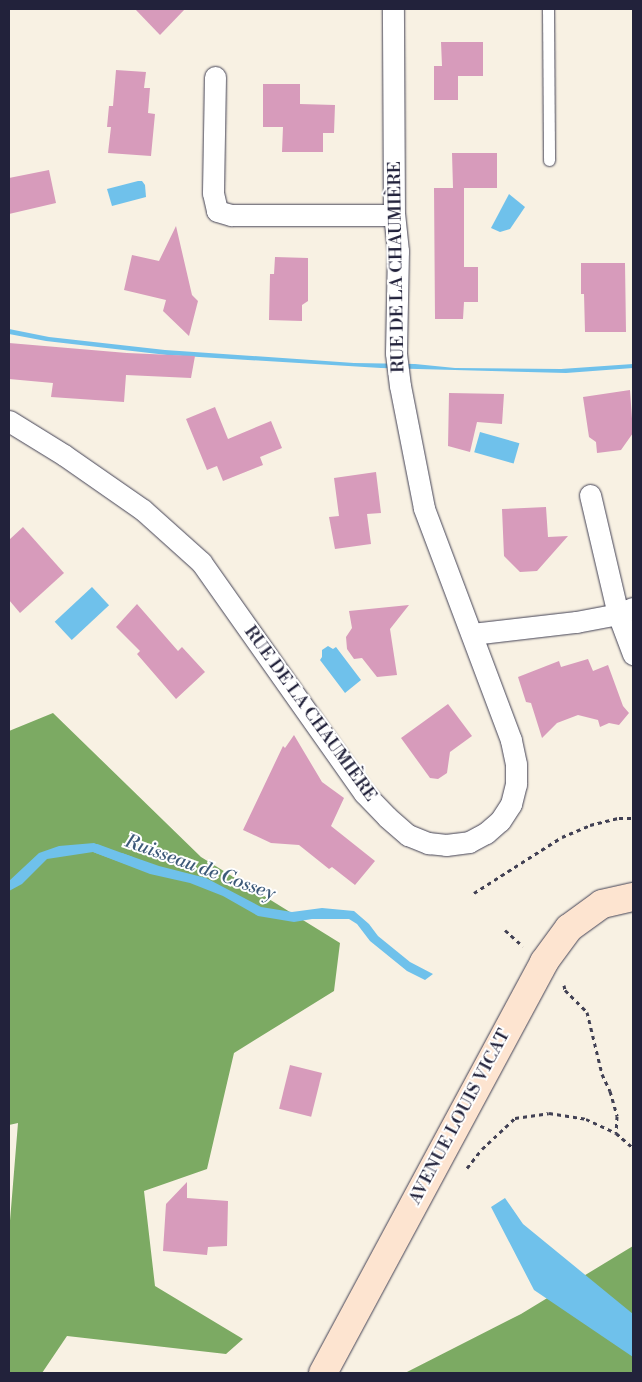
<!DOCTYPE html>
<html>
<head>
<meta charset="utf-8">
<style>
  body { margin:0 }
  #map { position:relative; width:642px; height:1382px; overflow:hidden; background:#f8f1e3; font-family:"Libre Bodoni",serif }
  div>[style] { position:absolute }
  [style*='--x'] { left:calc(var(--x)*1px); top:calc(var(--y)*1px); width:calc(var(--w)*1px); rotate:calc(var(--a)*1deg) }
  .forest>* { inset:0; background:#7caa63 }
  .water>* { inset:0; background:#6fc1eb; transform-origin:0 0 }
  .stream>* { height:9px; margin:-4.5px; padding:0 4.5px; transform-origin:4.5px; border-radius:4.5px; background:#6fc1eb }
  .building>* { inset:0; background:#d79bbb; transform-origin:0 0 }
  .path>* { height:3px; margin-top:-1.5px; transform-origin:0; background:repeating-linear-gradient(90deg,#424154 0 4px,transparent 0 8px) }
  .roads { filter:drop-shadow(0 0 1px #424154) drop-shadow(0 0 1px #424154) }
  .service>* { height:11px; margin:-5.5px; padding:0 5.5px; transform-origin:5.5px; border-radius:5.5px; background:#fff }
  .minor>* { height:21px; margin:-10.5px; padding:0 10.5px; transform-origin:10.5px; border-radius:10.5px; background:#fff }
  .secondary>* { height:28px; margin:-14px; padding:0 14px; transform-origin:14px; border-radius:14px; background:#fde4d0 }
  span { translate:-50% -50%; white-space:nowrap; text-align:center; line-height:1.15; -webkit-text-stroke:4px #fff; paint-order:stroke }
  .street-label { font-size:18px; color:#22223b }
  .water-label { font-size:19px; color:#3d5a79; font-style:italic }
  .frame { position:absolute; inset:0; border:10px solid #22223b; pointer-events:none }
</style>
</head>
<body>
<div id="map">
  <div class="forest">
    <i style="clip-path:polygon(53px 713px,201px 857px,340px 943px,334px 991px,234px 1053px,207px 1169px,144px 1191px,155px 1286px,243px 1339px,226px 1354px,67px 1336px,42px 1373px,9px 1373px,9px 1233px,18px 1123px,9px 1125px,9px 731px)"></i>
    <i style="clip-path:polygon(633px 1246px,633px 1373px,405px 1373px,521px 1314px)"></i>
  </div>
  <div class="water">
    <i style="clip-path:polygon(138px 181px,142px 181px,145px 185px,146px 197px,112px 206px,107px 189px)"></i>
    <i style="clip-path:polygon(509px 194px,525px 207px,510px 229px,500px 232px,491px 228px)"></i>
    <i style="clip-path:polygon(9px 329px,49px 337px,165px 350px,354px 363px,415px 364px,455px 368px,561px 369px,633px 364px,633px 368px,566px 373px,381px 368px,167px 355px,46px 341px,9px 334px)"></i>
    <i style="left:480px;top:432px;width:41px;height:21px;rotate:16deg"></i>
    <i style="left:92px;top:587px;width:25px;height:51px;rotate:47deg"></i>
    <i style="clip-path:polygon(328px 646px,333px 649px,336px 647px,361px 680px,345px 693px,320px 660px,322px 657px,322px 650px)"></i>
    <i style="clip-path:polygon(94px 843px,108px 849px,105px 852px,119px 858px,122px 853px,159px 866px,206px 878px,261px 907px,292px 912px,322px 908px,354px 911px,369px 924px,378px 936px,410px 962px,433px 974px,425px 980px,407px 971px,370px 941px,357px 924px,349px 919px,312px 919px,294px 922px,258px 916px,223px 896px,190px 883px,150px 874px,93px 852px,47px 859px,22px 884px,9px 891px,9px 881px,39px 853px,59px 846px)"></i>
    <i style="clip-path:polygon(505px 1198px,523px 1224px,633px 1314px,633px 1357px,534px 1290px,491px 1207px)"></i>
  </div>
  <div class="stream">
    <i style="--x:96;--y:848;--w:37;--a:20"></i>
  </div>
  <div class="building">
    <i style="clip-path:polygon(135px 9px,185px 9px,160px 35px)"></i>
    <i style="clip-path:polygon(441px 42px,483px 42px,483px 76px,458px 76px,458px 100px,434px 100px,434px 66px,442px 66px)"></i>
    <i style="clip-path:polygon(116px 70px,146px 72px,144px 88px,150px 88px,148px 113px,155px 114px,151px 156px,108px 153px,111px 127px,107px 127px,109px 106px,113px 106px)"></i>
    <i style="clip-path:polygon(263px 84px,300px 84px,300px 104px,335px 105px,334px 133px,323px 133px,323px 152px,282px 152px,283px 127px,263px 127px)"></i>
    <i style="clip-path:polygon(452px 153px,497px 153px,497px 188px,464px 188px,464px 267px,478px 267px,478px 302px,464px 302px,463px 319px,435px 319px,434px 188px,453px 188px)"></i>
    <i style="clip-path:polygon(49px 170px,56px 203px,9px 214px,9px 178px)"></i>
    <i style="clip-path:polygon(176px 226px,192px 295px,198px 301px,189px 336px,163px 311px,166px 300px,124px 290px,132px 255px,159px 261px)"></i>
    <i style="clip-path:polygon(275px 257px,308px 258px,308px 301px,302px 305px,302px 321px,269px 320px,270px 274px,274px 274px)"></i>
    <i style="clip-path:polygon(581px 263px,625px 263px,626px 332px,585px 332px,584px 294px,581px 294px)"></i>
    <i style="clip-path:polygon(9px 343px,127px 353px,195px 356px,191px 378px,126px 375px,124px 402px,95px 400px,51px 397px,53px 383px,9px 379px)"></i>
    <i style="clip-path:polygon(630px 390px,633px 433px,621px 450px,597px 453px,596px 442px,589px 437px,583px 397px)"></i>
    <i style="clip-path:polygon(449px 393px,504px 394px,502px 424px,477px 422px,470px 452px,448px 446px)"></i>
    <i style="clip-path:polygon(215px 407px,228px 439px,271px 421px,282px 448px,260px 457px,263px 465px,223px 481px,217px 466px,207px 470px,186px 419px)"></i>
    <i style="clip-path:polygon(376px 472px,381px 513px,367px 514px,371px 544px,335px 549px,329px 517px,339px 516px,334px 478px)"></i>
    <i style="clip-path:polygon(546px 507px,548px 537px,568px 536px,537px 571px,520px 572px,504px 556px,502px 509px)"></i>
    <i style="clip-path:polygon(23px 527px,64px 573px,20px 613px,9px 600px,9px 540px)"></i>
    <i style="clip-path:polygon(137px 604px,178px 651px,182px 647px,205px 672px,176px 699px,137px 654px,140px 651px,116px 627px)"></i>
    <i style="clip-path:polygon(409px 605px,390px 629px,397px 675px,377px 677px,362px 658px,354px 659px,347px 649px,346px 637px,352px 628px,349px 611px)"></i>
    <i style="clip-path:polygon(588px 659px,593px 671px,608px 665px,623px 706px,629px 713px,619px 725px,609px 723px,600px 727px,598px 720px,578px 715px,557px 723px,542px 738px,531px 703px,526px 702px,518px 677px,559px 661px,561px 667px)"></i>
    <i style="clip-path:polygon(448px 704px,472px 736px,450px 752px,447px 773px,438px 779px,430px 778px,401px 738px)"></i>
    <i style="clip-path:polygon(294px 735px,322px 782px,344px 798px,331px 826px,375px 861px,355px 885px,332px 867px,329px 869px,299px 845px,271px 843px,243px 830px,283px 746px,285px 748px)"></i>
    <i style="left:290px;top:1065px;width:33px;height:45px;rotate:14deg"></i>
    <i style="clip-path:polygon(187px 1182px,187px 1198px,228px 1201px,227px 1246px,208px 1247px,207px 1255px,163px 1251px,166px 1204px)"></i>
  </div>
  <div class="path">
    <i style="--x:474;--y:893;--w:104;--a:-32.5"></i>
    <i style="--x:562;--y:837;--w:30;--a:-23"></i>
    <i style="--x:590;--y:825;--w:30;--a:-14"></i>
    <i style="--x:619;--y:818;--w:14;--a:0"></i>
    <i style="--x:505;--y:930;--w:24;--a:42"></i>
    <i style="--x:564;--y:985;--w:5;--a:79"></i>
    <i style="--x:565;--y:990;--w:31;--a:45"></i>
    <i style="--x:587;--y:1012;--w:64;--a:76.4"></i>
    <i style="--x:602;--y:1074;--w:19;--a:65"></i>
    <i style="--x:610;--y:1091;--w:26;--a:74"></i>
    <i style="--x:617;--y:1116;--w:17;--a:93"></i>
    <i style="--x:467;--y:1168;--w:24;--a:-52"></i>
    <i style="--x:482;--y:1149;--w:45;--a:-43.2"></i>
    <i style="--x:515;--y:1118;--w:34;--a:-8"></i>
    <i style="--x:549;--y:1113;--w:37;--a:9"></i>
    <i style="--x:586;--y:1119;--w:33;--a:25"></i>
    <i style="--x:616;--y:1133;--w:23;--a:41"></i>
  </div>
  <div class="roads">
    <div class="service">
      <i style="--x:548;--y:9;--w:151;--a:89.6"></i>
    </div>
    <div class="minor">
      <i style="--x:215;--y:77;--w:116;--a:91"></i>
      <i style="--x:213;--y:193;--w:18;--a:77"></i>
      <i style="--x:217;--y:211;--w:15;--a:16"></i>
      <i style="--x:231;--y:215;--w:163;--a:0"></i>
      <i style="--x:9;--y:421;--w:65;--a:31.7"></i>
      <i style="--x:64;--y:455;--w:96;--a:34.8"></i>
      <i style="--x:143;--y:510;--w:78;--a:41.9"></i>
      <i style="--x:201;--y:562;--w:283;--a:54.8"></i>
      <i style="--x:364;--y:793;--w:33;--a:46"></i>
      <i style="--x:387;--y:817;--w:28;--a:41"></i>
      <i style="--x:408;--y:835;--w:22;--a:22"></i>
      <i style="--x:428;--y:843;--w:18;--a:6"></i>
      <i style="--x:446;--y:845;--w:23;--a:-7"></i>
      <i style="--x:469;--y:842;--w:19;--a:-28"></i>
      <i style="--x:486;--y:833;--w:18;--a:-41"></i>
      <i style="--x:500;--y:821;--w:20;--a:-57"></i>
      <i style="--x:511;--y:804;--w:21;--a:-76"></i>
      <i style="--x:516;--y:784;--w:20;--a:-90"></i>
      <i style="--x:516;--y:764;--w:25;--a:-102"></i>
      <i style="--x:511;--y:740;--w:248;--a:-110.6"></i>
      <i style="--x:424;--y:508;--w:124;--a:-101.1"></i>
      <i style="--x:400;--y:386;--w:33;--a:-97"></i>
      <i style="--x:396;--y:353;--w:102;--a:-88.9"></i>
      <i style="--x:398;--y:251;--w:36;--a:-96"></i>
      <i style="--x:394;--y:215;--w:206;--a:-90.3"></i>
      <i style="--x:590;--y:495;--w:122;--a:76.8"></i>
      <i style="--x:618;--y:614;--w:43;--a:69.4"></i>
      <i style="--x:472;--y:634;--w:105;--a:-6.6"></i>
      <i style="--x:576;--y:622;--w:43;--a:-10.8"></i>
      <i style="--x:618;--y:614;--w:16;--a:-22"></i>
    </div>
    <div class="secondary">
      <i style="--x:323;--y:1373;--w:467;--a:-61.7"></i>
      <i style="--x:544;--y:962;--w:42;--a:-53.7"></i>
      <i style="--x:569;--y:928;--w:41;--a:-36"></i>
      <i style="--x:602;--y:904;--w:32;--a:-13"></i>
    </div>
  </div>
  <div class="street-label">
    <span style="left:397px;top:267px;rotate:-91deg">RUE DE LA CHAUMIÈRE</span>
    <span style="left:310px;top:714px;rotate:54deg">RUE DE LA CHAUMIÈRE</span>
    <span style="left:460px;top:1117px;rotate:-62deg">AVENUE LOUIS VICAT</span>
  </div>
  <div class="water-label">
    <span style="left:200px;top:868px;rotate:20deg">Ruisseau de Cossey</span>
  </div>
  <div class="frame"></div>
</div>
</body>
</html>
